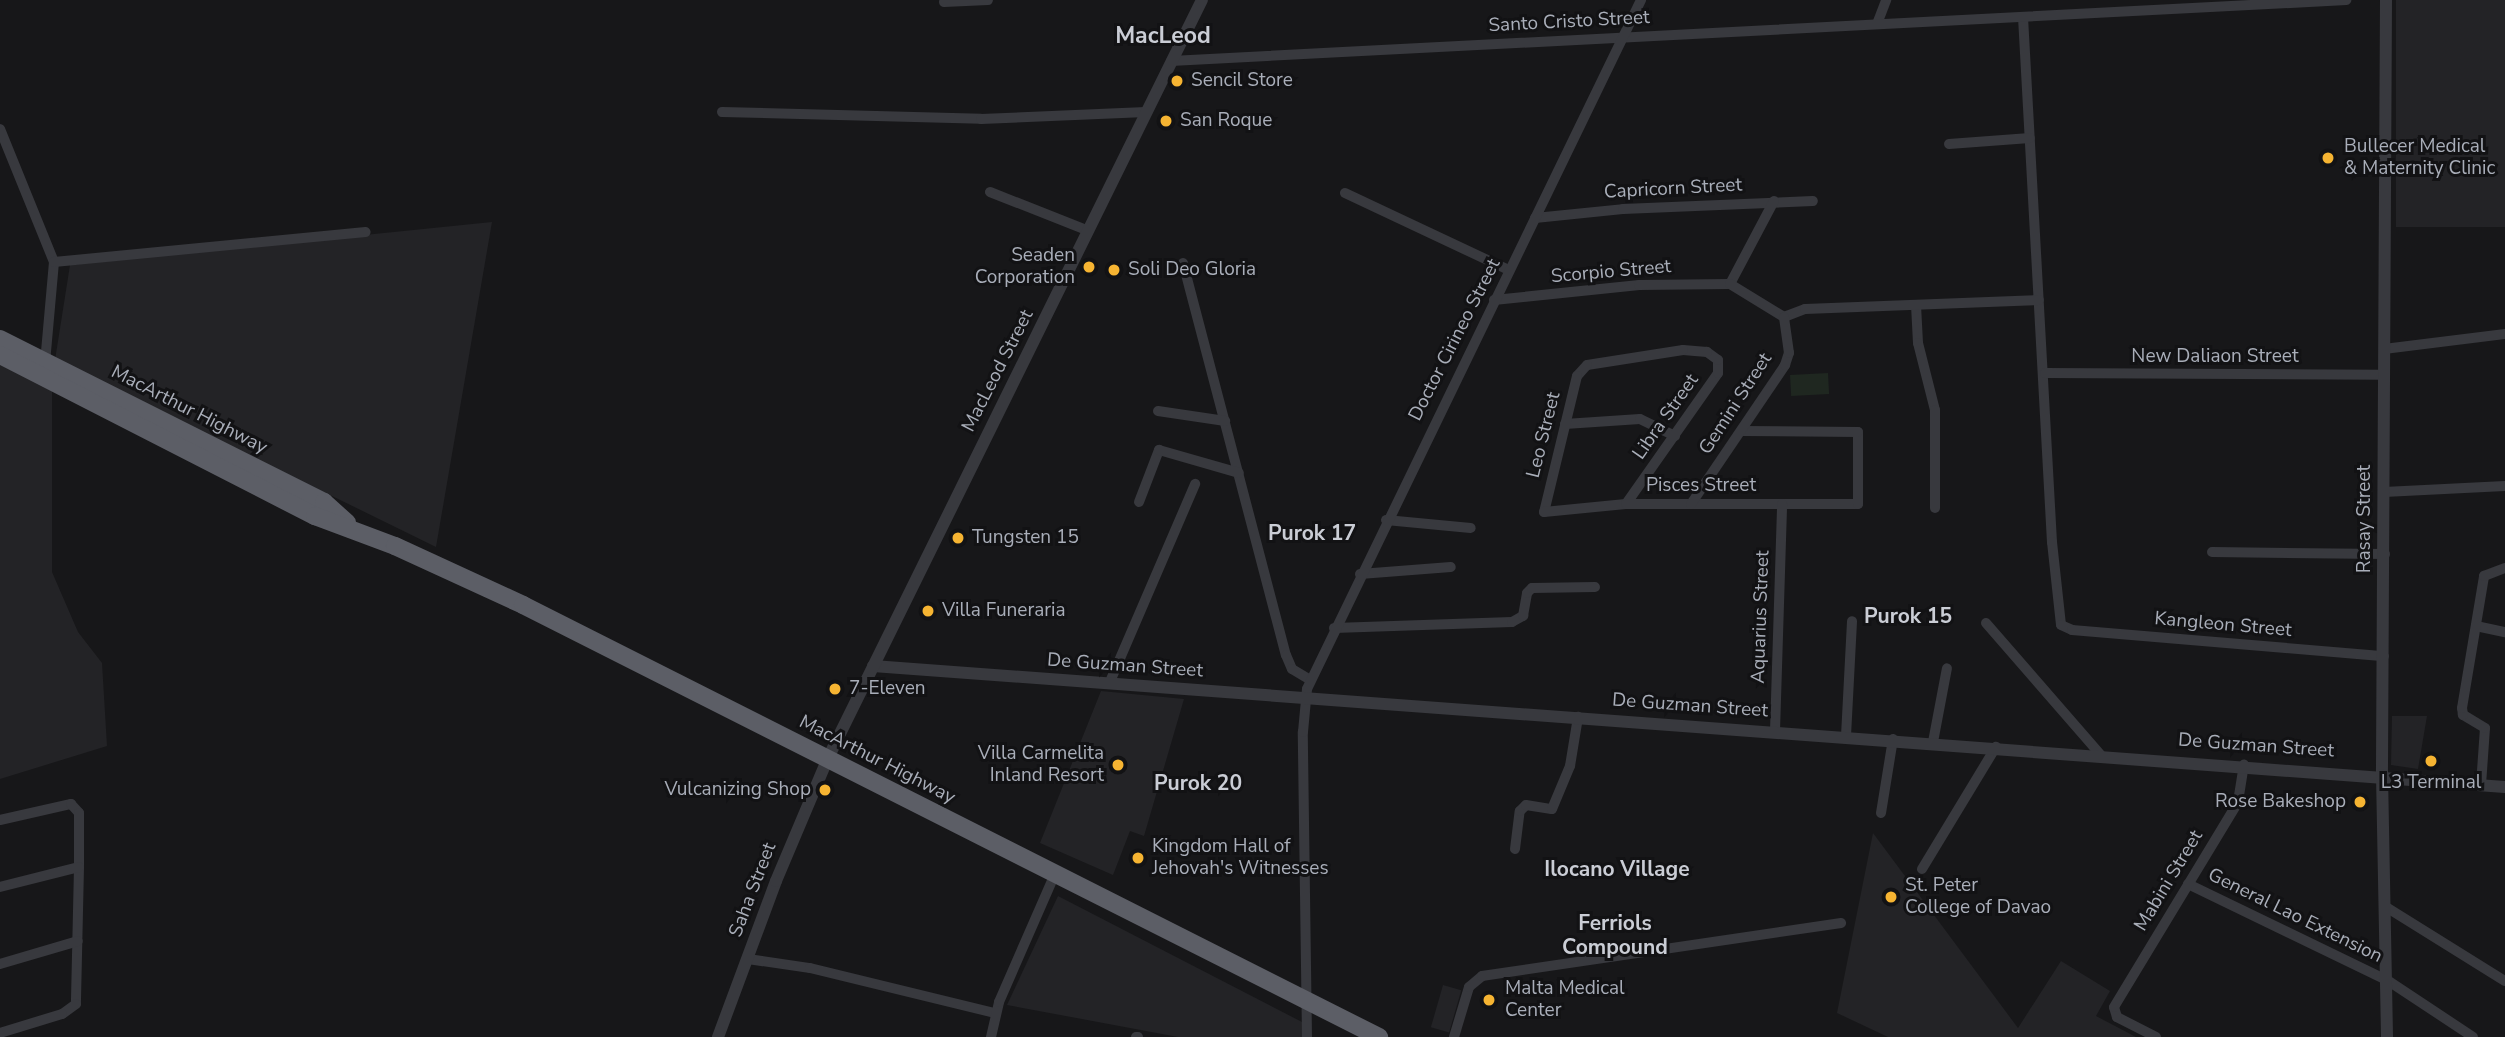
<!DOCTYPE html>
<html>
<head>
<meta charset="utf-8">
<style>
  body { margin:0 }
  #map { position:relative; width:2505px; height:1037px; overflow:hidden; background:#171719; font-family:"Nunito Sans",sans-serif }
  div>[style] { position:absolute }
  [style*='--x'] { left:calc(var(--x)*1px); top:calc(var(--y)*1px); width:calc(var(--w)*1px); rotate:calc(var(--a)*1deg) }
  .built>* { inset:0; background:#232326; transform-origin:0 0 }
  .green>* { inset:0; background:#1f2720; transform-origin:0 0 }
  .minor>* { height:10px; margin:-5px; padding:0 5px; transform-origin:5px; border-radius:5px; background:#38393e }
  .tertiary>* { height:12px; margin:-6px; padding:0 6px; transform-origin:6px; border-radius:6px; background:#38393e }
  .trunk>* { height:18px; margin:-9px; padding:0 9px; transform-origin:9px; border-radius:9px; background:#5c5e66 }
  .dots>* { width:19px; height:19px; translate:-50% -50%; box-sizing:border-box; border:4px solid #121214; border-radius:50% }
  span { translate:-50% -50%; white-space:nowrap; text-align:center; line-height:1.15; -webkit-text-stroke:6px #121214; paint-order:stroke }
  .street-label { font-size:19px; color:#a9aeb9 }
  .poi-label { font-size:19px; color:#a9aeb9 }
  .left { translate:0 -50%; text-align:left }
  .right { translate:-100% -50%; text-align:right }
  .neighbourhood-label { font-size:21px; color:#cacdd5; font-weight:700 }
  .quarter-label { font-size:23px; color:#cacdd5; font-weight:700 }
</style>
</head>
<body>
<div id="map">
  <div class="built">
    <i style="left:2505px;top:0;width:227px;height:109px;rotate:90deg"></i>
    <i style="clip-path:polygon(492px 222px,436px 547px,55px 360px,70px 265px)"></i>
    <i style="clip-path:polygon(0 360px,52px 386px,52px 572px,78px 632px,102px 663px,107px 746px,0 779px)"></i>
    <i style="clip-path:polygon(1101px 691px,1184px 699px,1144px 836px,1130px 831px,1113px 875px,1040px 843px)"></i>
    <i style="clip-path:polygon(2392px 716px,2427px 716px,2418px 769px,2391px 765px)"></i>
    <i style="clip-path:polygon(1873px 833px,2018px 1028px,2061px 961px,2110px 991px,2096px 1016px,2136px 1037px,1888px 1037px,1837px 1013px)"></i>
    <i style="clip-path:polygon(1058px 896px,1302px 1022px,1302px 1037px,1178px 1037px,1007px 1005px)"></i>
    <i style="left:1443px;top:985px;width:19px;height:44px;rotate:16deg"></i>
  </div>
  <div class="green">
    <i style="left:1828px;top:373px;width:21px;height:38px;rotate:87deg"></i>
  </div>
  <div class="minor">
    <i style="--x:944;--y:2;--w:44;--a:-2.6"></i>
    <i style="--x:2023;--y:17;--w:526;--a:86.84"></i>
    <i style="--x:2052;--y:542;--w:83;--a:83.8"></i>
    <i style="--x:2061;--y:625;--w:12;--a:24"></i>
    <i style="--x:2072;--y:630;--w:313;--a:4.8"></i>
    <i style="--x:1877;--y:24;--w:26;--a:-69"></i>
    <i style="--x:1171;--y:61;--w:1177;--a:-2.97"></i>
    <i style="--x:722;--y:112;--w:259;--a:1.5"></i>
    <i style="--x:981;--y:119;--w:165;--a:-2.4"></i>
    <i style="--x:0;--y:129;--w:144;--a:67.9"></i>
    <i style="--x:54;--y:262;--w:100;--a:95.1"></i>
    <i style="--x:1949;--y:144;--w:81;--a:-4.2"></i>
    <i style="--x:990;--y:192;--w:106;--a:21.5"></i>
    <i style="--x:1345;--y:193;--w:181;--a:25.2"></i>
    <i style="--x:1535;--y:218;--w:88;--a:-5.8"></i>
    <i style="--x:1623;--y:209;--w:190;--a:-2.4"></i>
    <i style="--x:54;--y:262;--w:313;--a:-5.5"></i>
    <i style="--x:1183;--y:263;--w:405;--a:75.3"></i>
    <i style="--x:1286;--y:655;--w:15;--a:67"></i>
    <i style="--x:1292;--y:669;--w:21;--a:31"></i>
    <i style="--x:1730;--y:284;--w:94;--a:-62.1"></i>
    <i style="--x:1494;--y:300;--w:146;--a:-5.9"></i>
    <i style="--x:1639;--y:285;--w:91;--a:-0.6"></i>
    <i style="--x:1730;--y:284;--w:63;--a:31.4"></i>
    <i style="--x:1916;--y:305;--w:38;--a:87"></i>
    <i style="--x:1918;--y:343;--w:69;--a:75.8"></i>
    <i style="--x:1935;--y:410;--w:98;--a:90"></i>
    <i style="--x:1784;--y:317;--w:22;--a:-21"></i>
    <i style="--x:1805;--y:309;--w:234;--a:-2.2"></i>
    <i style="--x:2384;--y:349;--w:122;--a:-7.1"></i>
    <i style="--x:2045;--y:373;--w:339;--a:0.3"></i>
    <i style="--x:1158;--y:411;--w:68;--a:8.5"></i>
    <i style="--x:1565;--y:424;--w:75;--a:-3.8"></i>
    <i style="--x:1640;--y:419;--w:39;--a:26"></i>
    <i style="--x:2384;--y:492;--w:121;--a:-2.8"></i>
    <i style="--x:1139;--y:502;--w:56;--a:-69"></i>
    <i style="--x:1159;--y:450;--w:83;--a:16"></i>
    <i style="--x:1626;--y:504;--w:160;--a:-54.9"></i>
    <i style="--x:1718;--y:373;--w:13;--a:-90"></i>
    <i style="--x:1718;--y:360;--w:14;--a:-144"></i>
    <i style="--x:1707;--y:352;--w:24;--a:-175"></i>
    <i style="--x:1683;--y:350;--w:97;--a:171.1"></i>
    <i style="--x:1587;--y:365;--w:15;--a:132"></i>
    <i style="--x:1577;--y:376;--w:140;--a:103.6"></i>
    <i style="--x:1544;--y:512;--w:82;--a:-5.6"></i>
    <i style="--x:1626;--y:504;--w:232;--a:0"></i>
    <i style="--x:1858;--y:504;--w:72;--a:-90"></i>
    <i style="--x:1858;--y:432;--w:117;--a:-179.5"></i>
    <i style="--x:1691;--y:504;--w:168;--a:-55.9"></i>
    <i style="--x:1785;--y:365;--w:13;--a:-72"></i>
    <i style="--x:1789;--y:353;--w:36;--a:-98"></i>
    <i style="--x:1386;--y:520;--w:85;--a:5.4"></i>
    <i style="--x:2212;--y:552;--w:173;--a:0.7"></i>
    <i style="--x:1360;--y:574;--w:91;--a:-4.4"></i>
    <i style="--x:1986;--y:623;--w:174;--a:49"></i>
    <i style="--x:2476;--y:626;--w:30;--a:12"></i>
    <i style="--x:1334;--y:628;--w:178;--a:-1.9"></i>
    <i style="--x:1512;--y:622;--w:13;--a:-29"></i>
    <i style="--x:1523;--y:616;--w:23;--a:-80"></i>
    <i style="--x:1527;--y:593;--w:7;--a:-45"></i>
    <i style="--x:1532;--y:588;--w:63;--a:-0.9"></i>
    <i style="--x:1109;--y:684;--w:218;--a:-66.7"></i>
    <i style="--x:1775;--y:731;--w:227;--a:-88.2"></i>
    <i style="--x:1846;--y:736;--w:115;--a:-87"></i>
    <i style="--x:1933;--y:742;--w:75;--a:-79.3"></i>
    <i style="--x:2481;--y:785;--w:57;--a:-86"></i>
    <i style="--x:2485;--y:728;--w:26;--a:-149"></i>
    <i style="--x:2463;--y:715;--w:7;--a:-98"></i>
    <i style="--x:2462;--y:708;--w:134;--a:-80.5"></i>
    <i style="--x:2484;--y:576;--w:22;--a:-21"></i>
    <i style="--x:1881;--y:813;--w:75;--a:-80.8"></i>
    <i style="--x:0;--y:820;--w:73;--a:-12.7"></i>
    <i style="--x:71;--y:804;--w:12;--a:48"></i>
    <i style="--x:79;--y:813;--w:54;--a:90"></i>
    <i style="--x:79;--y:867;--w:137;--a:91.3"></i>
    <i style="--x:76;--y:1004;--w:17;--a:144"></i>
    <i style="--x:62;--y:1014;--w:65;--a:163"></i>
    <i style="--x:1515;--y:849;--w:38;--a:-83"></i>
    <i style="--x:1520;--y:811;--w:8;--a:-45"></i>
    <i style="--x:1526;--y:805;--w:26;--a:9"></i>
    <i style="--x:1552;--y:809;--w:47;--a:-67.3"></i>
    <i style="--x:1570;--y:766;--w:50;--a:-80.7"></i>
    <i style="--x:1922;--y:869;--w:143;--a:-58.8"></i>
    <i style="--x:2188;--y:884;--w:221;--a:25.8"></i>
    <i style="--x:2387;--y:980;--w:103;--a:33.5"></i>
    <i style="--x:0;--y:887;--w:81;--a:-14.2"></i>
    <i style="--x:2386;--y:907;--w:140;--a:31.9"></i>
    <i style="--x:748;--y:959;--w:63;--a:8.3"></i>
    <i style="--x:810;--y:968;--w:190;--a:13.7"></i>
    <i style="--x:0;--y:964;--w:81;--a:-16.4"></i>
    <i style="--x:991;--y:1037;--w:36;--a:-77"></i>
    <i style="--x:999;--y:1002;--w:140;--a:-66.4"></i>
    <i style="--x:1136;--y:1037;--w:2;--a:0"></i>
    <i style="--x:1307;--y:1037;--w:305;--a:-90.8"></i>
    <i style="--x:1303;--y:732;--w:43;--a:-84.7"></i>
    <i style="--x:1307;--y:689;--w:766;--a:-64.14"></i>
    <i style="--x:1454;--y:1037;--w:52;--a:-73.3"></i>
    <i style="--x:1469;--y:987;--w:17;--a:-40"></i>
    <i style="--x:1482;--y:976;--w:363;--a:-8.4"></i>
    <i style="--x:2156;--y:1037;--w:44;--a:-152.9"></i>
    <i style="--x:2117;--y:1017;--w:10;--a:-107"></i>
    <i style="--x:2114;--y:1007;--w:240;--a:-58.8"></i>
    <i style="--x:2238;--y:802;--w:38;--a:-81"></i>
  </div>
  <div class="tertiary">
    <i style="--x:2386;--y:0;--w:775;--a:90.3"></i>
    <i style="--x:2382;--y:775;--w:262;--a:88.9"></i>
    <i style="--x:873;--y:666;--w:1636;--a:4.24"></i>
    <i style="--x:718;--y:1037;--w:166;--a:-69.6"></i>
    <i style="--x:776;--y:881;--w:134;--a:-67.1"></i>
    <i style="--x:828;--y:758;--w:845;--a:-63.74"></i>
  </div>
  <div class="trunk">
    <i style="--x:0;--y:339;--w:363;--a:26.7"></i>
    <i style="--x:324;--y:502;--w:31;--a:42"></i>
    <i style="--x:0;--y:355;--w:354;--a:27.1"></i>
    <i style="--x:315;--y:516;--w:85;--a:20.6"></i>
    <i style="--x:395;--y:546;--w:141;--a:24.7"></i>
    <i style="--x:523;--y:605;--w:959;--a:26.78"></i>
  </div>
  <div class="dots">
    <i style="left:1177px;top:81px;background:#f6b432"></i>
    <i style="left:1166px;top:121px;background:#f6b432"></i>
    <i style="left:2328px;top:158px;background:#f6b432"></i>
    <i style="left:1089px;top:267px;background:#f6b432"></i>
    <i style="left:1114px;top:270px;background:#f6b432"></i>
    <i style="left:958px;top:538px;background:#f6b432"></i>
    <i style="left:928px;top:611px;background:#f6b432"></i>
    <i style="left:835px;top:689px;background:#f6b432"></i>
    <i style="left:2431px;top:761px;background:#f6b432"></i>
    <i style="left:1118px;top:765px;background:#f6b432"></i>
    <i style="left:825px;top:790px;background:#f6b432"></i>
    <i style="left:2360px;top:802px;background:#f6b432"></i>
    <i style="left:1138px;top:858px;background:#f6b432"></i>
    <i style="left:1891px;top:897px;background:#f6b432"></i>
    <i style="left:1489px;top:1000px;background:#f6b432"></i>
  </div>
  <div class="street-label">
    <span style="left:1569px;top:22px;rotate:-3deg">Santo Cristo Street</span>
    <span style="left:1673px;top:189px;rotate:-3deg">Capricorn Street</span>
    <span style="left:1611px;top:272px;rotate:-5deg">Scorpio Street</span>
    <span style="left:1455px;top:340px;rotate:-63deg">Doctor Cirineo Street</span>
    <span style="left:2215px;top:357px">New Daliaon Street</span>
    <span style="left:998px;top:371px;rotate:-63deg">MacLeod Street</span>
    <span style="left:1736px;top:404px;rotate:-57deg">Gemini Street</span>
    <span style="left:189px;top:410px;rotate:27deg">MacArthur Highway</span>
    <span style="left:1666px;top:417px;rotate:-55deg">Libra Street</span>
    <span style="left:1544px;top:435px;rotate:-76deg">Leo Street</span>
    <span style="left:1701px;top:486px">Pisces Street</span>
    <span style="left:2365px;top:519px;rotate:-90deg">Rasay Street</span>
    <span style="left:1761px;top:617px;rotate:-88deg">Aquarius Street</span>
    <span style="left:2223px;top:625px;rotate:5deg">Kangleon Street</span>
    <span style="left:1125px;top:666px;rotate:4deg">De Guzman Street</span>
    <span style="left:1690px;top:706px;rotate:4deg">De Guzman Street</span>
    <span style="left:2256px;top:746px;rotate:4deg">De Guzman Street</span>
    <span style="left:877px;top:760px;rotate:27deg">MacArthur Highway</span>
    <span style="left:2169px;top:881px;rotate:-59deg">Mabini Street</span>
    <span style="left:753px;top:890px;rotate:-69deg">Saha Street</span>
    <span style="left:2295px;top:916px;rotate:26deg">General Lao Extension</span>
  </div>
  <div class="poi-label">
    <span class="left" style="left:1191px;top:81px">Sencil Store</span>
    <span class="left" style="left:1180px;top:121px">San Roque</span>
    <span class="left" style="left:2344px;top:158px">Bullecer Medical<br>&amp; Maternity Clinic</span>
    <span class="right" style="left:1075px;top:267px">Seaden<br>Corporation</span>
    <span class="left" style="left:1128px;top:270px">Soli Deo Gloria</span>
    <span class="left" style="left:972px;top:538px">Tungsten 15</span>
    <span class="left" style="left:942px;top:611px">Villa Funeraria</span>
    <span class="left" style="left:849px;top:689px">7-Eleven</span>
    <span class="right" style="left:1104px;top:765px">Villa Carmelita<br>Inland Resort</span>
    <span style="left:2431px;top:783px">L3 Terminal</span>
    <span class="right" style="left:811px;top:790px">Vulcanizing Shop</span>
    <span class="right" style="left:2346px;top:802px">Rose Bakeshop</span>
    <span class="left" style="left:1152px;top:858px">Kingdom Hall of<br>Jehovah's Witnesses</span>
    <span class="left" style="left:1905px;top:897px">St. Peter<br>College of Davao</span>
    <span class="left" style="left:1505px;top:1000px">Malta Medical<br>Center</span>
  </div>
  <div class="neighbourhood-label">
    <span style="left:1312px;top:533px">Purok 17</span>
    <span style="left:1908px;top:616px">Purok 15</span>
    <span style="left:1198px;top:783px">Purok 20</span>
    <span style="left:1617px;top:869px">Ilocano Village</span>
    <span style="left:1615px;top:935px">Ferriols<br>Compound</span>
  </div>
  <div class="quarter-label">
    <span style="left:1163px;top:36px">MacLeod</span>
  </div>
</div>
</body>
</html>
